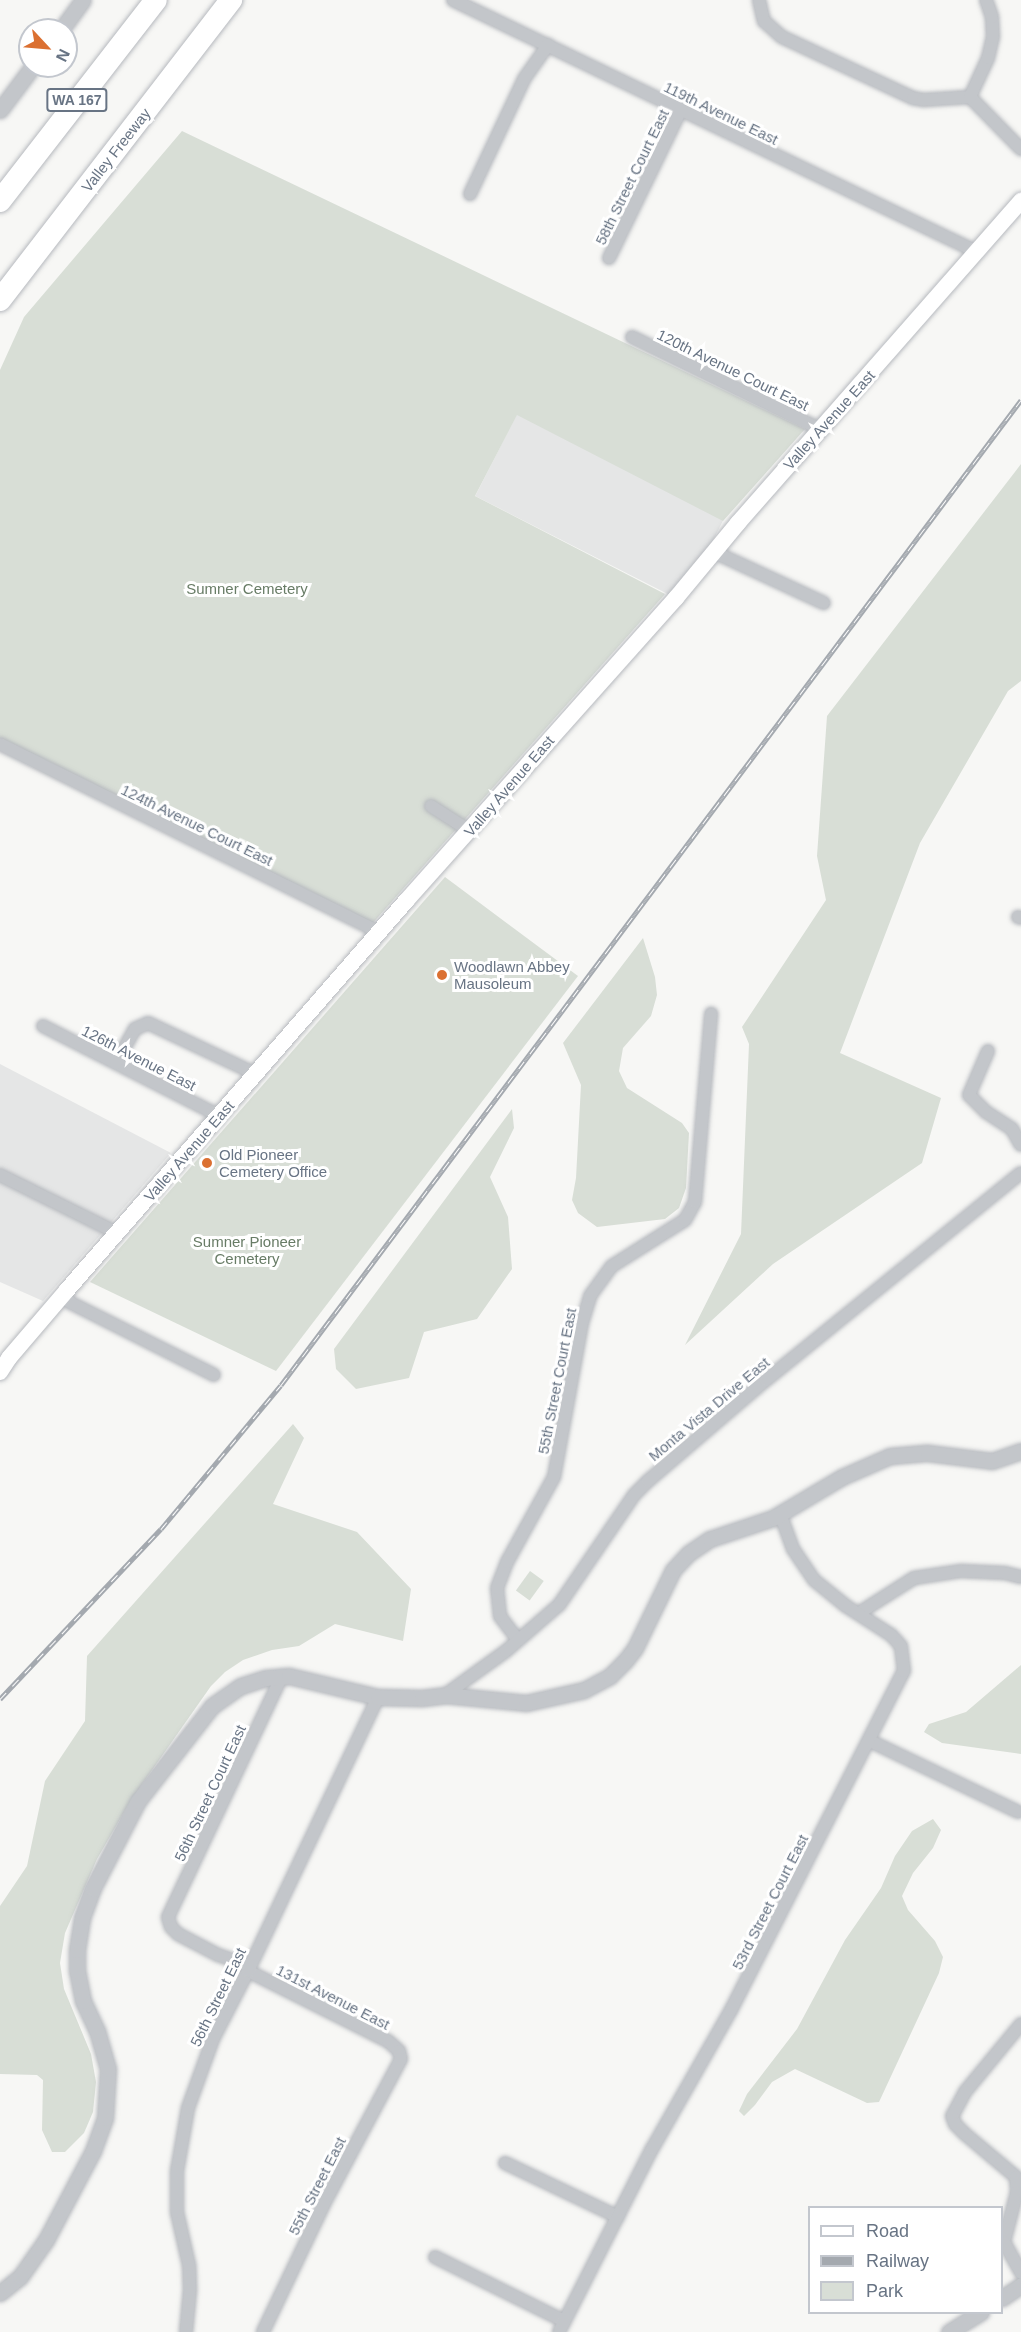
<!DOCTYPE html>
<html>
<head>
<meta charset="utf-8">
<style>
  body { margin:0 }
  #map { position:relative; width:1021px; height:2332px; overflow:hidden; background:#f7f7f5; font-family:Helvetica,sans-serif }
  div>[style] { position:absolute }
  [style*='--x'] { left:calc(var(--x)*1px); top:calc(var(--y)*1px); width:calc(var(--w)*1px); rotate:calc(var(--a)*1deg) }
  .built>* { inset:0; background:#e5e6e6; transform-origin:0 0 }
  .green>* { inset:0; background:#d8ded6; transform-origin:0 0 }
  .roads { filter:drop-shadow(0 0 2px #b6b9be) drop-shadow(0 0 2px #b6b9be) }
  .minor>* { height:12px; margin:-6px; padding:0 6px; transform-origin:6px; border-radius:6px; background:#c3c6ca }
  .tertiary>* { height:15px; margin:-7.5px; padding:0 7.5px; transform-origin:7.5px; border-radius:7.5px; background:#c3c6ca }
  .secondary>* { height:16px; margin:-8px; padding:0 8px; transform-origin:8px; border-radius:8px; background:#fff }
  .motorway>* { height:22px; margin:-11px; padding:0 11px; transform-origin:11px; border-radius:11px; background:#fff }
  .rail>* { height:5px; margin-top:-2.5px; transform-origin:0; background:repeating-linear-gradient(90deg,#fff 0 9px,#a4a9af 0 18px); box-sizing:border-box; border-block:2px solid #a4a9af }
  .dots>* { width:16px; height:16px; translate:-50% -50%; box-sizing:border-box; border:3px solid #fff; border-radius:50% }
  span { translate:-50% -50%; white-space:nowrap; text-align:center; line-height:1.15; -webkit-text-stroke:6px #fff; paint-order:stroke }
  .shield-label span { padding:2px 4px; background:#fff; border:2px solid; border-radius:4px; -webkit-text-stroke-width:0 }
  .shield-label { font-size:14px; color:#687484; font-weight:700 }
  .street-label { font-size:15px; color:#687484 }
  .park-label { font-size:15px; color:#687c66 }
  .poi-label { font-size:15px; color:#687484 }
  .left { translate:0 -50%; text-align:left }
  .legend { position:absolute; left:808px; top:2206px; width:195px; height:108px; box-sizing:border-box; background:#fff; border:2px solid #c3c7ce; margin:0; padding:8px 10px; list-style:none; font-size:18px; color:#687484 }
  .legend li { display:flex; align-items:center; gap:12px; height:30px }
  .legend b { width:30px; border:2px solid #c3c7ce }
  .north { position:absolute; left:18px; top:18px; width:60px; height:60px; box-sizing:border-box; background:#fff; border:2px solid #c3c7ce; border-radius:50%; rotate:116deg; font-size:16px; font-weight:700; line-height:24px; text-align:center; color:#687484 }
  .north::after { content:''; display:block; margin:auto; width:21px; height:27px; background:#db7031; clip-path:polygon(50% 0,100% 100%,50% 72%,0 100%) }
</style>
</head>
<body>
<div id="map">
  <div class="built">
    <i style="left:517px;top:414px;width:232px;height:92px;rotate:27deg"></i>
    <i style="clip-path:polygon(0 1064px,171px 1153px,43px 1301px,0 1282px)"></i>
  </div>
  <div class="green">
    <i style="clip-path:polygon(182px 131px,805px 429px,723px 521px,517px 415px,475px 496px,665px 594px,371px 925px,0 739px,0 370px,24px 317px)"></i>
    <i style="clip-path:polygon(1021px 464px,1021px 681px,1008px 691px,920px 843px,840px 1053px,941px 1098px,922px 1163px,773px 1264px,685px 1345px,741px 1234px,749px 1044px,742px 1027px,826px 900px,817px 856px,827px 716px)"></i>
    <i style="clip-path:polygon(445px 877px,578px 976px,276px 1371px,90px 1282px)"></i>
    <i style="clip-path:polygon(643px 938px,655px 977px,657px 995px,651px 1016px,623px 1048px,619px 1071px,627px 1088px,682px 1123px,689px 1133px,686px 1188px,679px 1208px,665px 1219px,597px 1227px,578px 1213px,572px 1200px,576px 1178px,581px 1085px,563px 1043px)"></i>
    <i style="clip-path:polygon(512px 1109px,514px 1128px,490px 1177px,508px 1217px,512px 1269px,477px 1319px,424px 1332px,409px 1378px,356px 1389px,336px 1369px,334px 1349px)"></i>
    <i style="clip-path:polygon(293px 1424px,304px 1438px,273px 1504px,357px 1532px,411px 1589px,403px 1641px,335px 1624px,299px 1646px,272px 1650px,243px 1660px,225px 1672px,211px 1686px,131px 1800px,97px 1859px,65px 1933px,60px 1963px,64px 1989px,91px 2054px,96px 2082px,93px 2112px,84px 2133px,65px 2152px,52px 2152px,42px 2130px,43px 2080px,37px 2075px,0 2074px,0 1906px,27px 1866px,45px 1781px,85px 1721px,87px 1656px)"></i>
    <i style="left:530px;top:1571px;width:17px;height:24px;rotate:36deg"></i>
    <i style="clip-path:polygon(1021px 1665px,1021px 1754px,942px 1743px,924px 1732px,929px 1724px,966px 1712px)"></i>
    <i style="clip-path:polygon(933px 1819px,941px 1830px,933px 1848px,913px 1873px,902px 1896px,908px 1910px,935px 1941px,943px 1957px,939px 1973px,879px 2102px,867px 2103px,795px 2069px,772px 2082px,755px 2105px,744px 2116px,739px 2111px,747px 2094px,797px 2029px,845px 1940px,881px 1888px,895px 1856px,912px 1831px)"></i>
  </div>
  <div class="roads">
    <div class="minor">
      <i style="--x:453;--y:0;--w:581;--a:25.68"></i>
      <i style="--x:759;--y:0;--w:22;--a:77"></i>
      <i style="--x:764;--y:21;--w:24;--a:42"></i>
      <i style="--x:782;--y:37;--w:145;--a:25"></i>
      <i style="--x:913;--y:98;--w:10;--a:11"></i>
      <i style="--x:923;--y:100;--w:47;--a:-3.7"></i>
      <i style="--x:970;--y:97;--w:73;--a:45.6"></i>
      <i style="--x:970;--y:97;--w:43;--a:-65.2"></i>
      <i style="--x:988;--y:58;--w:22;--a:-77"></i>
      <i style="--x:993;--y:37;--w:20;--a:-93"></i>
      <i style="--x:992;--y:17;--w:18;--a:-109"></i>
      <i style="--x:470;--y:194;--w:127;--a:-64.8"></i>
      <i style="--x:524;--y:79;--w:42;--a:-54.8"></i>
      <i style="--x:609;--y:258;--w:165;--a:-64.1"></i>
      <i style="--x:632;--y:337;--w:209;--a:26.1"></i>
      <i style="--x:714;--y:552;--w:121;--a:24.9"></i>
      <i style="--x:0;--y:744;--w:424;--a:26.4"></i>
      <i style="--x:431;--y:806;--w:46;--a:32.7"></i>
      <i style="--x:1018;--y:917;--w:3;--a:18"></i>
      <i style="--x:43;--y:1026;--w:190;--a:27"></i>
      <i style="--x:212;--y:1112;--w:10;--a:66"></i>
      <i style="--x:988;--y:1051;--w:48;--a:113.4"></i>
      <i style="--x:969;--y:1095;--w:24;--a:45"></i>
      <i style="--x:986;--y:1112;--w:31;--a:33"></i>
      <i style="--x:1012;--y:1129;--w:18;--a:61"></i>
      <i style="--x:116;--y:1063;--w:39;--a:-61"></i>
      <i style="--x:135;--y:1029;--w:14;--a:-25"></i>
      <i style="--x:148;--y:1023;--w:119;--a:25.3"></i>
      <i style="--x:0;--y:1175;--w:131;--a:26.4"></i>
      <i style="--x:62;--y:1296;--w:11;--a:38"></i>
      <i style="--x:71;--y:1303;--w:160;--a:26.7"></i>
      <i style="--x:859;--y:1613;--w:65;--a:-32.5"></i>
      <i style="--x:914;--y:1578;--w:48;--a:-8.5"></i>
      <i style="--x:961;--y:1571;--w:44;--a:2.6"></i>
      <i style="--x:1005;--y:1573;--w:16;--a:14"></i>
      <i style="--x:518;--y:1640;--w:30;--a:-127"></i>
      <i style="--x:500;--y:1616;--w:28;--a:-96"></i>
      <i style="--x:497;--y:1588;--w:28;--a:-69"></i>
      <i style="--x:507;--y:1562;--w:97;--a:-61.1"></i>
      <i style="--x:554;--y:1477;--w:157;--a:-79.7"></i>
      <i style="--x:582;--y:1323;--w:28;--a:-73"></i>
      <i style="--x:590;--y:1296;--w:37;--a:-54"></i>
      <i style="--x:612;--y:1266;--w:86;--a:-32.2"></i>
      <i style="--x:685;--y:1220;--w:21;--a:-61"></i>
      <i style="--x:695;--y:1202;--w:189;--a:-85.1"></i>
      <i style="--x:445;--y:1695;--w:75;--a:-35.8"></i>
      <i style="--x:506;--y:1651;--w:70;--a:-41"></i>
      <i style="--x:559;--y:1605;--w:133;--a:-55.7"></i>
      <i style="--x:634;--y:1495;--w:20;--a:-45"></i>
      <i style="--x:648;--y:1481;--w:155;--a:-40.6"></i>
      <i style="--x:766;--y:1380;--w:328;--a:-39.1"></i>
      <i style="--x:870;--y:1741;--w:164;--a:25.6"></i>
      <i style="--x:250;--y:1966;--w:34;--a:-161"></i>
      <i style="--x:218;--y:1955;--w:45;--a:-152.3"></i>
      <i style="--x:178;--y:1934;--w:10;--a:-135"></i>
      <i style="--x:171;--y:1927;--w:10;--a:-107"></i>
      <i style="--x:168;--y:1917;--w:267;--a:-64.7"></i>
      <i style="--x:248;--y:1971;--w:157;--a:26.6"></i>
      <i style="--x:388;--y:2041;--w:15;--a:42"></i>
      <i style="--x:399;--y:2051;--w:8;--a:76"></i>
      <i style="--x:401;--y:2059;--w:164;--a:118"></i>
      <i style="--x:324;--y:2204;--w:142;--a:115.5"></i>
      <i style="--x:1021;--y:2024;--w:88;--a:129.5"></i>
      <i style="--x:965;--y:2092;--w:27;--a:118"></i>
      <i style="--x:952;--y:2116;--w:9;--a:69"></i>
      <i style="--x:955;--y:2124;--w:14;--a:45"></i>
      <i style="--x:965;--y:2134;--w:67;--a:40.1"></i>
      <i style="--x:1016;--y:2177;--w:15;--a:86"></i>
      <i style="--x:1017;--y:2192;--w:52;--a:104.6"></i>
      <i style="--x:1004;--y:2242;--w:35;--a:61"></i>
      <i style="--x:505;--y:2163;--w:125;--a:25.5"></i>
      <i style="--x:435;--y:2257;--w:144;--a:26.4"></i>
      <i style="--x:186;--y:2332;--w:42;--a:-84.6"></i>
      <i style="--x:190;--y:2290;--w:25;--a:-92"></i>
      <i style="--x:189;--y:2265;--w:54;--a:-102.8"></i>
      <i style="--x:177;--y:2212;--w:41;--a:-90"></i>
      <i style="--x:177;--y:2171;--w:64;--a:-80.1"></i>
      <i style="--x:188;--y:2108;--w:73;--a:-70.1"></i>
      <i style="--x:213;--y:2039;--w:76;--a:-62.8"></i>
      <i style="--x:248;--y:1971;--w:303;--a:-64.6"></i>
      <i style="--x:559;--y:2332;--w:205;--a:-63.1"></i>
      <i style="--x:652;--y:2149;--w:160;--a:-60.4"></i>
      <i style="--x:731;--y:2010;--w:381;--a:-63"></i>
      <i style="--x:904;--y:1671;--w:25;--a:-97"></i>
      <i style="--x:901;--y:1646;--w:15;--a:-132"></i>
      <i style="--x:891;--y:1635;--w:54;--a:-147.2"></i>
      <i style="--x:846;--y:1606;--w:41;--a:-140.9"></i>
      <i style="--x:814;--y:1580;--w:37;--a:-124"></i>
      <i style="--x:793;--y:1549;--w:38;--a:-110"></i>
    </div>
    <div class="tertiary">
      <i style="--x:61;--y:30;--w:37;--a:-54"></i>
      <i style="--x:0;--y:110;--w:55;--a:-53.1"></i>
      <i style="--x:0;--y:2293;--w:26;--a:-39"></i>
      <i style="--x:20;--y:2277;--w:45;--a:-54.9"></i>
      <i style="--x:46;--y:2240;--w:101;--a:-62.2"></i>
      <i style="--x:93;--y:2151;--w:35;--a:-70"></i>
      <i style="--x:105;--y:2118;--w:49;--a:-86.5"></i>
      <i style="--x:108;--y:2069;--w:40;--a:-106"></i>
      <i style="--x:97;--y:2031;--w:33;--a:-115"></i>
      <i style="--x:83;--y:2001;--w:31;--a:-101"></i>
      <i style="--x:77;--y:1971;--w:21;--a:-90"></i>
      <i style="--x:77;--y:1950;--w:32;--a:-81"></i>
      <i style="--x:82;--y:1918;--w:32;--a:-70"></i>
      <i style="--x:93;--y:1888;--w:98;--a:-62.7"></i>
      <i style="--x:138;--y:1801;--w:120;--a:-52.1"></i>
      <i style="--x:212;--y:1706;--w:35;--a:-35"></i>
      <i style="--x:241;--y:1686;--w:26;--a:-18"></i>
      <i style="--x:266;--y:1678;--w:23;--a:-5"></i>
      <i style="--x:289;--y:1676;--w:91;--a:13.3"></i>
      <i style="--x:378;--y:1697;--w:44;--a:1.3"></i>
      <i style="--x:422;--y:1698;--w:23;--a:-7"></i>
      <i style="--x:445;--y:1695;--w:81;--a:5.6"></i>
      <i style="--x:526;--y:1703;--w:59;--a:-12.6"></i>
      <i style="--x:584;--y:1690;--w:30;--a:-28"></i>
      <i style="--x:610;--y:1676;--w:21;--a:-45"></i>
      <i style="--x:625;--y:1661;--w:16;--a:-52"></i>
      <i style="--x:635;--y:1648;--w:87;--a:-64"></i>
      <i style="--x:673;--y:1570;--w:23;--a:-47"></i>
      <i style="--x:689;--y:1553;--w:25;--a:-34"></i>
      <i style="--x:710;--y:1539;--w:66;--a:-18.4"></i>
      <i style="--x:773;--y:1518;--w:80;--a:-30.7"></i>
      <i style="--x:842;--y:1477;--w:52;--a:-23.6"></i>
      <i style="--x:890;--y:1456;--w:38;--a:-5"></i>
      <i style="--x:928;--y:1453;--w:64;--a:7.1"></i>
      <i style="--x:992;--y:1461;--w:31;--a:-19"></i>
      <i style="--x:1002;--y:2298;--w:23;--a:-34"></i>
      <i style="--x:949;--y:2332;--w:38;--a:-32"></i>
    </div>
    <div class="secondary">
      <i style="--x:0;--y:1372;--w:17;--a:-57"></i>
      <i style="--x:9;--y:1358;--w:89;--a:-49.5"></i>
      <i style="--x:67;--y:1290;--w:516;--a:-48.93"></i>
      <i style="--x:406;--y:901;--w:406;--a:-48.3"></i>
      <i style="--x:676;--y:598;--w:97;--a:-50.4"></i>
      <i style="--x:738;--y:523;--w:429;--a:-48.7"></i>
    </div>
    <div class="motorway">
      <i style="--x:0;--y:201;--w:254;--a:-52.2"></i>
      <i style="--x:0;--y:300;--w:379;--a:-52.4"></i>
    </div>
  </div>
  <div class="rail">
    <i style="--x:0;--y:1699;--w:234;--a:-46.6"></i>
    <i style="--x:161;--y:1529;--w:187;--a:-50.2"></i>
    <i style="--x:281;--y:1385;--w:1232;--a:-53.08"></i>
  </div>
  <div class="dots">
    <i style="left:442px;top:975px;background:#db7031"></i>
    <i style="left:207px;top:1163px;background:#db7031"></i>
  </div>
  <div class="shield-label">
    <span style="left:77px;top:100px">WA 167</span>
  </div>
  <div class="street-label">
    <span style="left:721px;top:113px;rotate:26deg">119th Avenue East</span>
    <span style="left:116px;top:150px;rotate:-52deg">Valley Freeway</span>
    <span style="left:632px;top:177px;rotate:-64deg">58th Street Court East</span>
    <span style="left:733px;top:370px;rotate:26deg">120th Avenue Court East</span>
    <span style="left:829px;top:420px;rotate:-48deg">Valley Avenue East</span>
    <span style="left:509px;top:786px;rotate:-49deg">Valley Avenue East</span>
    <span style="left:197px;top:825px;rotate:26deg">124th Avenue Court East</span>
    <span style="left:139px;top:1058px;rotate:27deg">126th Avenue East</span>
    <span style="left:189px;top:1151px;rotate:-49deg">Valley Avenue East</span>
    <span style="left:557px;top:1381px;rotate:-79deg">55th Street Court East</span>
    <span style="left:709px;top:1409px;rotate:-40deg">Monta Vista Drive East</span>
    <span style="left:210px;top:1793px;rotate:-65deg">56th Street Court East</span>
    <span style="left:770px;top:1902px;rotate:-63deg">53rd Street Court East</span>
    <span style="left:218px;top:1997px;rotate:-64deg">56th Street East</span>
    <span style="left:333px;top:1997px;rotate:27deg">131st Avenue East</span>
    <span style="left:317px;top:2186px;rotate:-63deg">55th Street East</span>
  </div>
  <div class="park-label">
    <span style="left:247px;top:589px">Sumner Cemetery</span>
    <span style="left:247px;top:1250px">Sumner Pioneer<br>Cemetery</span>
  </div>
  <div class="poi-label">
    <span class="left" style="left:454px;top:975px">Woodlawn Abbey<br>Mausoleum</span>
    <span class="left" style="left:219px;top:1163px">Old Pioneer<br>Cemetery Office</span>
  </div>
  <ul class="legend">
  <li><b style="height:8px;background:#fff"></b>Road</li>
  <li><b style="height:8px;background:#a4a9af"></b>Railway</li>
  <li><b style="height:16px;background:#d8ded6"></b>Park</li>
  </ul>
  <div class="north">N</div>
</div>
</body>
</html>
